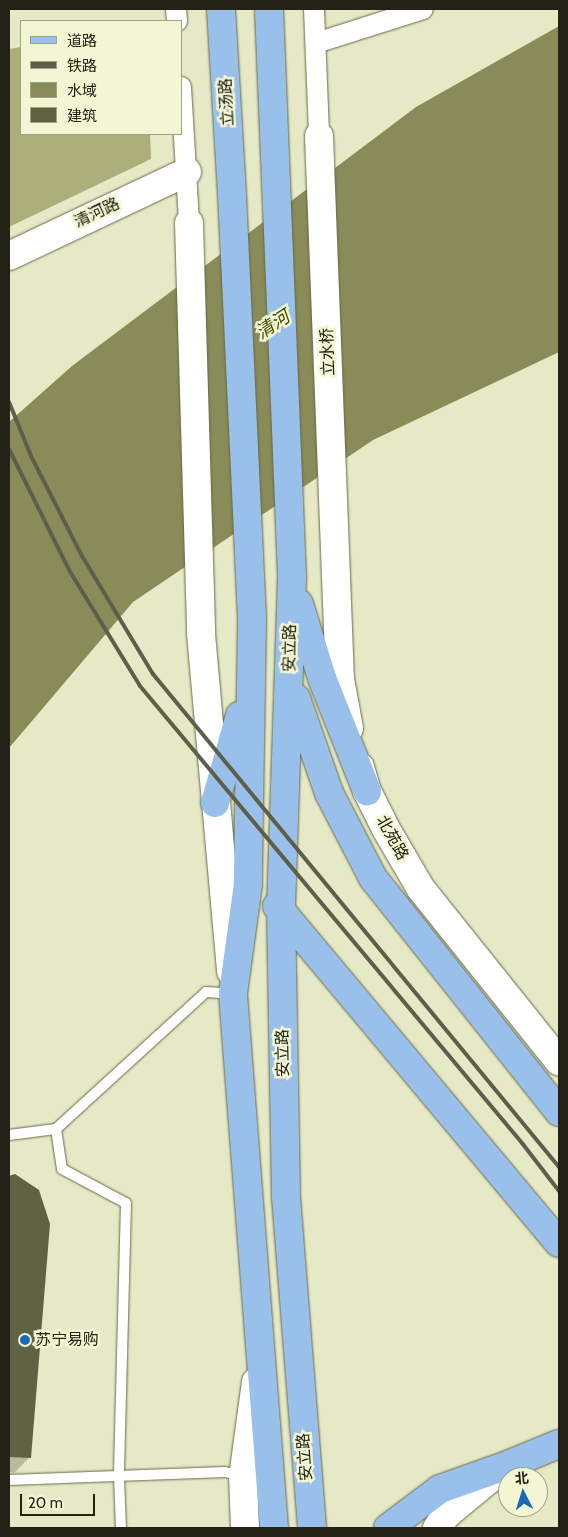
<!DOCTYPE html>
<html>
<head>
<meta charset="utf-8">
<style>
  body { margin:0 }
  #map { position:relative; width:568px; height:1537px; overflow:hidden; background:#e6e9c5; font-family:Cabin,"Noto Sans SC",sans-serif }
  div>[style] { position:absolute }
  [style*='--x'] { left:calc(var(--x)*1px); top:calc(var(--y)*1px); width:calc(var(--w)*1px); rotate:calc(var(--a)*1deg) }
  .forest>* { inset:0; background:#acaf7a }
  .water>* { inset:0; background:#898c58 }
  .shadow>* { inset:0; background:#0003 }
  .building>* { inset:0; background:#606243 }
  .roads { filter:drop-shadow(0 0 1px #676849) drop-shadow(0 0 1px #676849) }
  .lane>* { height:10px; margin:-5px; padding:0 5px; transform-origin:5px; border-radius:5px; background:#fff }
  .street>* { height:20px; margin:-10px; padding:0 10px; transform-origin:10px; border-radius:10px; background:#fff }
  .secondary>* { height:28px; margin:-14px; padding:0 14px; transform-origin:14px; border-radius:14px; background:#fff }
  .primary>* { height:28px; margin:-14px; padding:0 14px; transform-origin:14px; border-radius:14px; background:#98c0eb }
  .rail>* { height:4px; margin:-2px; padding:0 2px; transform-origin:2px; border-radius:2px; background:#5d5f4b }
  .dots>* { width:14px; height:14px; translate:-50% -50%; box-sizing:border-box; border:2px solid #f3f6d2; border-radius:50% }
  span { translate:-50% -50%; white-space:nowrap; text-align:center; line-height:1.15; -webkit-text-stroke:5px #f3f6d2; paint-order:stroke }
  .street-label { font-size:16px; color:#222316 }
  .poi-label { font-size:16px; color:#222316 }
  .left { translate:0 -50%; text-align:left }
  .water-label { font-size:18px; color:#474807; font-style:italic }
  .frame { position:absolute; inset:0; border:10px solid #222316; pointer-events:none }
  .legend { position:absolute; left:20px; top:20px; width:162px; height:115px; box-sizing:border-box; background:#f3f6d2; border:1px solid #9fa287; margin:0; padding:6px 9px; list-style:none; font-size:15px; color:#222316 }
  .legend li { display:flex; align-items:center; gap:10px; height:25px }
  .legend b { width:25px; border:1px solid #9fa287 }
  .north { position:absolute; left:498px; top:1467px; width:50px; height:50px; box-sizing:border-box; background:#f3f6d2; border:1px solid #9fa287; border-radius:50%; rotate:355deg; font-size:14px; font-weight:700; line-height:20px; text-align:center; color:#222316 }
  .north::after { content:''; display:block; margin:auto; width:18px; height:22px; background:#196bba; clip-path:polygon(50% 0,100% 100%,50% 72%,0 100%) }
  .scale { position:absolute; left:20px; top:1494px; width:75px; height:22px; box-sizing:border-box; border:2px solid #222316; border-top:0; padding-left:6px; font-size:15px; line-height:18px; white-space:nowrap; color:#222316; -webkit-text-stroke:4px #f3f6d2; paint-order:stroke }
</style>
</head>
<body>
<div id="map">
  <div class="forest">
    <i style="clip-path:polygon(21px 47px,21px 134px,150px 134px,151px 159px,9px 227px,9px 49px)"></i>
  </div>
  <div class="water">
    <i style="clip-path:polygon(559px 26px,559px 352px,373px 440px,133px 602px,9px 748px,9px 422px,72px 366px,416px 107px)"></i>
  </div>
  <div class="shadow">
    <i style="clip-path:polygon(15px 1176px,30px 1457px,14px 1473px,9px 1472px,9px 1178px)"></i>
  </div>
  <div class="building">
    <i style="clip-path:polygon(15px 1174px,39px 1190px,50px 1224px,31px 1458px,9px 1457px,9px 1176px)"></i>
  </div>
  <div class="roads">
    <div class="lane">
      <i style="--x:56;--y:1129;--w:40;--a:81.5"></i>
      <i style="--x:62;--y:1169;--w:72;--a:28"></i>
      <i style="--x:126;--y:1203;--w:274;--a:91.5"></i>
      <i style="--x:119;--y:1477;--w:51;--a:87.8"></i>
      <i style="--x:9;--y:1135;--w:47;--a:-7.3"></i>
      <i style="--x:56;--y:1129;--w:203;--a:-42.4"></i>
      <i style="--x:206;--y:992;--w:26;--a:4"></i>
      <i style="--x:9;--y:1480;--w:216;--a:-2.1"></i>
      <i style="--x:225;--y:1472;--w:17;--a:13"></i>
    </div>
    <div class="street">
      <i style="--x:176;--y:9;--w:12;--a:85"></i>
      <i style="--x:314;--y:9;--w:127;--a:87.7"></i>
      <i style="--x:316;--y:43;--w:112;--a:-17.6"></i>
      <i style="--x:181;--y:87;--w:136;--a:86.6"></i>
    </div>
    <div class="secondary">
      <i style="--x:319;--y:136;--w:543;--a:87.79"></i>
      <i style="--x:340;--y:679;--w:50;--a:79.6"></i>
      <i style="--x:189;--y:223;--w:411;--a:88.3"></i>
      <i style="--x:201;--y:634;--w:339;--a:84.9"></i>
      <i style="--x:9;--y:256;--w:197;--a:-25.3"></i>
      <i style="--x:360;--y:767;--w:25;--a:74"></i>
      <i style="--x:367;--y:791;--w:42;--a:63.4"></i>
      <i style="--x:386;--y:829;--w:69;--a:59.7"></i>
      <i style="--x:421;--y:889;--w:221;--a:51.3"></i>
      <i style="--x:245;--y:1528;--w:51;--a:-92.2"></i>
      <i style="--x:243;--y:1477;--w:96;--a:-82.2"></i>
      <i style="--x:437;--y:1528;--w:16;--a:-55"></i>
      <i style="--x:446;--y:1515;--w:75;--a:-39.6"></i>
    </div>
    <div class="primary">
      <i style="--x:221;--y:9;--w:185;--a:86.6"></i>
      <i style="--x:232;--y:194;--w:425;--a:87.3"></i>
      <i style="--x:252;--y:619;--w:265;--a:90.9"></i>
      <i style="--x:248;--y:884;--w:111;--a:97.8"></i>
      <i style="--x:233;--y:994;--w:536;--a:85.61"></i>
      <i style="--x:269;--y:9;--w:568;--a:87.68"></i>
      <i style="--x:292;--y:577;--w:333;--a:91.9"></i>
      <i style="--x:281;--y:910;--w:287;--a:89"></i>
      <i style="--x:286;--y:1197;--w:332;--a:85.5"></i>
      <i style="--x:299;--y:604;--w:77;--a:72.7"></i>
      <i style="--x:322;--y:678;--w:122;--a:68.3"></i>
      <i style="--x:296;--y:698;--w:101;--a:70.8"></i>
      <i style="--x:329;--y:793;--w:96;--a:62.6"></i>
      <i style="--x:373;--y:878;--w:299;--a:51.5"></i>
      <i style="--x:215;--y:803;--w:91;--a:-74.1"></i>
      <i style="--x:277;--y:906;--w:439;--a:50.1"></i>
      <i style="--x:388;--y:1528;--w:65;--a:-36.9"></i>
      <i style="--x:440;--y:1489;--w:69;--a:-19.5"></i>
      <i style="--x:505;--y:1466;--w:58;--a:-22.2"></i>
    </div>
  </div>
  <div class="rail">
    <i style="--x:9;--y:402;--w:58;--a:67.8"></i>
    <i style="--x:31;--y:456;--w:112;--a:63"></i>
    <i style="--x:82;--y:556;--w:138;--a:59"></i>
    <i style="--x:153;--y:674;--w:639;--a:50.53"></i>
    <i style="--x:9;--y:449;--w:135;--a:63.6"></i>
    <i style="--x:69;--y:570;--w:136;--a:58.5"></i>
    <i style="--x:140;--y:686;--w:596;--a:50.11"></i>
    <i style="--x:522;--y:1143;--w:61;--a:52.4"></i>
  </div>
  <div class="dots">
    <i style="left:25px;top:1340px;background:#196bba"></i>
  </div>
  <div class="street-label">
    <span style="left:227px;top:102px;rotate:-93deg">立汤路</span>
    <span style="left:97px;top:213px;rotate:-25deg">清河路</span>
    <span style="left:328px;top:352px;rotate:-92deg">立水桥</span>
    <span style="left:290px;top:648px;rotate:-89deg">安立路</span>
    <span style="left:392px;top:838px;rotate:61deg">北苑路</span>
    <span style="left:283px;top:1053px;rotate:-91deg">安立路</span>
    <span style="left:305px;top:1457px;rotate:-94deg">安立路</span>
  </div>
  <div class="poi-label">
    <span class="left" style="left:35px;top:1340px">苏宁易购</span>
  </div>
  <div class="water-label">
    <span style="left:273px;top:325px;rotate:-33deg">清河</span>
  </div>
  <div class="frame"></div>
  <ul class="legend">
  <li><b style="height:6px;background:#98c0eb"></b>道路</li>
  <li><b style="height:6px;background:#5d5f4b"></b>铁路</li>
  <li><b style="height:14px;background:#898c58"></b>水域</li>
  <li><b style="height:14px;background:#606243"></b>建筑</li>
  </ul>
  <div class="north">北</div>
  <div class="scale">20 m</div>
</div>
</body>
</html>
